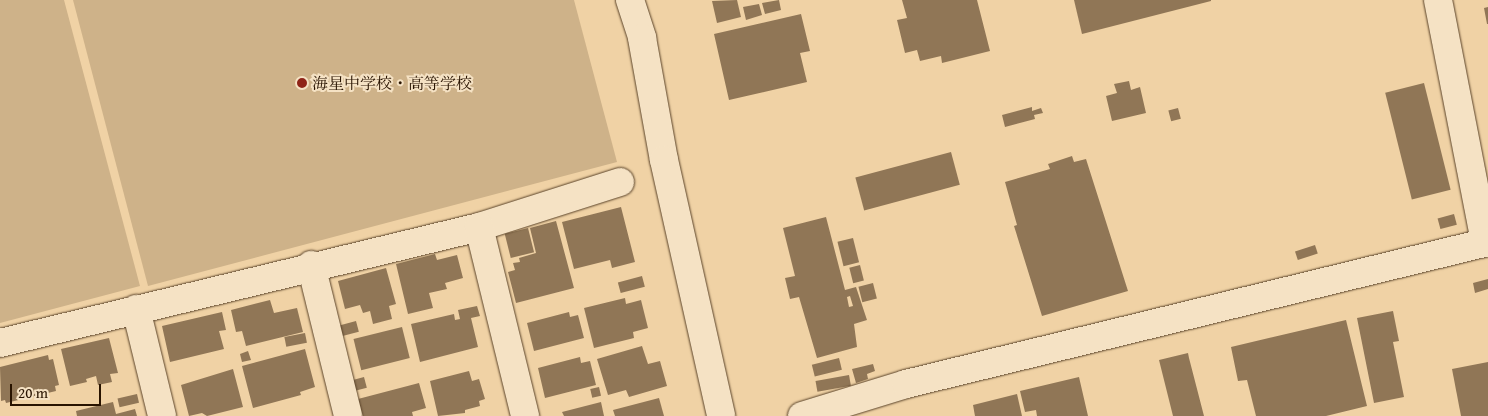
<!DOCTYPE html>
<html>
<head>
<meta charset="utf-8">
<style>
  body { margin:0 }
  #map { position:relative; width:1488px; height:416px; overflow:hidden; background:#f0d2a5; font-family:"Gentium Book Plus","Noto Serif JP",serif }
  div>[style] { position:absolute }
  [style*='--x'] { left:calc(var(--x)*1px); top:calc(var(--y)*1px); width:calc(var(--w)*1px); rotate:calc(var(--a)*1deg) }
  .green>* { inset:0; background:#ceb289 }
  .building>* { inset:0; background:#907656; transform-origin:0 0 }
  .roads { filter:drop-shadow(0 0 1px #5a4329) drop-shadow(0 0 1px #5a4329) }
  .street>* { height:28px; margin:-14px; padding:0 14px; transform-origin:14px; border-radius:14px; background:#f5e2c4 }
  .secondary>* { height:28px; margin:-14px; padding:0 14px; transform-origin:14px; border-radius:14px; background:#f5e2c4 }
  .dots>* { width:14px; height:14px; translate:-50% -50%; box-sizing:border-box; border:2px solid #f5e2c4; border-radius:50% }
  span { translate:-50% -50%; white-space:nowrap; text-align:center; line-height:1.15; -webkit-text-stroke:4px #f5e2c4; paint-order:stroke }
  .poi-label { font-size:16px; color:#281300 }
  .left { translate:0 -50%; text-align:left }
  .scale { position:absolute; left:10px; top:384px; width:91px; height:22px; box-sizing:border-box; border:2px solid #281300; border-top:0; padding-left:6px; font-size:15px; line-height:18px; white-space:nowrap; color:#281300; -webkit-text-stroke:4px #f5e2c4; paint-order:stroke }
</style>
</head>
<body>
<div id="map">
  <div class="green">
    <i style="clip-path:polygon(0 0,64px 0,140px 286px,0 323px)"></i>
    <i style="clip-path:polygon(73px 0,574px 0,617px 162px,148px 286px)"></i>
  </div>
  <div class="building">
    <i style="clip-path:polygon(737px 0,741px 17px,717px 23px,712px 1px)"></i>
    <i style="clip-path:polygon(779px 0,781px 10px,765px 14px,762px 3px)"></i>
    <i style="clip-path:polygon(902px 0,977px 0,990px 51px,942px 63px,941px 56px,920px 61px,917px 50px,905px 53px,897px 20px,907px 18px)"></i>
    <i style="clip-path:polygon(1074px 0,1211px 0,1211px 1px,1082px 34px)"></i>
    <i style="clip-path:polygon(759px 4px,762px 15px,746px 20px,743px 7px)"></i>
    <i style="clip-path:polygon(1488px 7px,1488px 24px,1487px 24px,1484px 8px)"></i>
    <i style="clip-path:polygon(801px 14px,810px 51px,800px 53px,807px 82px,729px 100px,714px 34px)"></i>
    <i style="clip-path:polygon(1129px 81px,1131px 90px,1140px 87px,1146px 113px,1112px 121px,1106px 96px,1117px 93px,1114px 84px)"></i>
    <i style="left:1424px;top:83px;width:110px;height:40px;rotate:76deg"></i>
    <i style="clip-path:polygon(1032px 107px,1032px 111px,1041px 108px,1043px 113px,1034px 115px,1035px 119px,1005px 127px,1002px 115px)"></i>
    <i style="left:1178px;top:108px;width:11px;height:10px;rotate:75deg"></i>
    <i style="left:951px;top:152px;width:34px;height:99px;rotate:75deg"></i>
    <i style="clip-path:polygon(1072px 156px,1074px 162px,1086px 159px,1128px 291px,1042px 316px,1014px 226px,1017px 225px,1005px 182px,1050px 169px,1048px 164px)"></i>
    <i style="clip-path:polygon(621px 207px,635px 262px,612px 268px,610px 260px,574px 269px,562px 222px)"></i>
    <i style="left:1454px;top:214px;width:11px;height:17px;rotate:75deg"></i>
    <i style="clip-path:polygon(evenodd,826px 217px,845px 290px,856px 287px,867px 320px,854px 324px,857px 347px,817px 358px,799px 297px,790px 299px,785px 278px,795px 276px,783px 228px,826px 217px,850px 296px,853px 306px,849px 307px,847px 297px,850px 296px)"></i>
    <i style="clip-path:polygon(556px 221px,574px 288px,516px 303px,508px 272px,515px 270px,513px 263px,520px 262px,519px 258px,536px 253px,530px 228px)"></i>
    <i style="left:528px;top:228px;width:25px;height:24px;rotate:76deg"></i>
    <i style="left:853px;top:238px;width:25px;height:16px;rotate:76deg"></i>
    <i style="left:1315px;top:245px;width:9px;height:21px;rotate:72deg"></i>
    <i style="clip-path:polygon(435px 254px,437px 260px,457px 255px,463px 278px,445px 283px,447px 289px,429px 293px,433px 308px,408px 314px,396px 264px)"></i>
    <i style="left:860px;top:265px;width:16px;height:11px;rotate:76deg"></i>
    <i style="clip-path:polygon(386px 268px,396px 304px,389px 306px,392px 319px,373px 324px,370px 311px,363px 313px,360px 305px,345px 309px,338px 281px)"></i>
    <i style="left:642px;top:276px;width:11px;height:25px;rotate:75deg"></i>
    <i style="clip-path:polygon(1488px 279px,1488px 289px,1475px 293px,1473px 283px)"></i>
    <i style="left:873px;top:283px;width:16px;height:15px;rotate:76deg"></i>
    <i style="clip-path:polygon(625px 298px,626px 304px,641px 300px,648px 328px,633px 332px,634px 338px,594px 348px,584px 308px)"></i>
    <i style="clip-path:polygon(270px 300px,274px 313px,297px 308px,303px 332px,246px 346px,242px 331px,236px 332px,231px 310px)"></i>
    <i style="clip-path:polygon(477px 306px,480px 316px,471px 318px,478px 347px,420px 362px,411px 324px,454px 314px,455px 320px,460px 319px,458px 310px)"></i>
    <i style="clip-path:polygon(1393px 311px,1399px 341px,1393px 342px,1404px 397px,1374px 403px,1357px 318px)"></i>
    <i style="clip-path:polygon(222px 312px,226px 330px,219px 331px,224px 349px,170px 362px,162px 326px)"></i>
    <i style="clip-path:polygon(569px 312px,570px 317px,578px 315px,584px 338px,534px 351px,527px 323px)"></i>
    <i style="clip-path:polygon(1346px 320px,1367px 406px,1326px 416px,1256px 416px,1247px 380px,1238px 381px,1231px 347px)"></i>
    <i style="left:356px;top:321px;width:11px;height:25px;rotate:75deg"></i>
    <i style="left:402px;top:327px;width:32px;height:50px;rotate:76deg"></i>
    <i style="left:305px;top:333px;width:10px;height:21px;rotate:79deg"></i>
    <i style="clip-path:polygon(109px 338px,118px 373px,110px 374px,112px 382px,98px 385px,96px 376px,86px 379px,87px 382px,70px 386px,61px 349px)"></i>
    <i style="clip-path:polygon(642px 346px,648px 364px,660px 361px,667px 386px,629px 397px,626px 390px,608px 395px,597px 359px)"></i>
    <i style="clip-path:polygon(305px 349px,315px 387px,300px 392px,301px 395px,253px 408px,242px 366px)"></i>
    <i style="clip-path:polygon(248px 351px,251px 360px,242px 362px,240px 354px)"></i>
    <i style="clip-path:polygon(1188px 353px,1189px 358px,1204px 416px,1173px 416px,1159px 360px)"></i>
    <i style="clip-path:polygon(48px 355px,49px 360px,53px 359px,59px 385px,55px 386px,56px 391px,6px 403px,5px 400px,1px 401px,0 367px)"></i>
    <i style="clip-path:polygon(580px 357px,581px 363px,590px 361px,596px 385px,545px 398px,538px 368px)"></i>
    <i style="left:839px;top:358px;width:12px;height:28px;rotate:76deg"></i>
    <i style="clip-path:polygon(1488px 362px,1488px 416px,1461px 416px,1452px 369px)"></i>
    <i style="clip-path:polygon(873px 364px,875px 371px,867px 374px,868px 379px,856px 383px,852px 369px)"></i>
    <i style="clip-path:polygon(233px 369px,243px 407px,207px 416px,202px 413px,189px 416px,181px 385px)"></i>
    <i style="clip-path:polygon(469px 371px,472px 381px,479px 379px,485px 399px,479px 401px,480px 406px,465px 410px,465px 413px,438px 416px,430px 381px)"></i>
    <i style="left:849px;top:375px;width:11px;height:34px;rotate:80deg"></i>
    <i style="left:364px;top:377px;width:11px;height:19px;rotate:75deg"></i>
    <i style="clip-path:polygon(1079px 377px,1088px 416px,1037px 416px,1036px 410px,1025px 412px,1020px 391px)"></i>
    <i style="clip-path:polygon(419px 383px,426px 408px,412px 412px,413px 416px,363px 416px,358px 399px)"></i>
    <i style="left:599px;top:387px;width:9px;height:9px;rotate:77deg"></i>
    <i style="left:137px;top:394px;width:9px;height:20px;rotate:77deg"></i>
    <i style="clip-path:polygon(1017px 394px,1022px 416px,975px 416px,973px 405px)"></i>
    <i style="clip-path:polygon(659px 398px,664px 416px,615px 416px,613px 410px)"></i>
    <i style="clip-path:polygon(113px 402px,116px 414px,135px 409px,137px 416px,77px 416px,76px 411px)"></i>
    <i style="clip-path:polygon(601px 402px,604px 416px,564px 416px,562px 412px)"></i>
  </div>
  <div class="roads">
    <div class="street">
      <i style="--x:1438;--y:0;--w:247;--a:79"></i>
      <i style="--x:479;--y:227;--w:148;--a:-17.7"></i>
      <i style="--x:311;--y:265;--w:155;--a:76.2"></i>
      <i style="--x:136;--y:309;--w:110;--a:76.3"></i>
      <i style="--x:0;--y:343;--w:493;--a:-13.6"></i>
      <i style="--x:479;--y:227;--w:195;--a:76.3"></i>
      <i style="--x:802;--y:416;--w:109;--a:-17.1"></i>
      <i style="--x:906;--y:384;--w:599;--a:-13.71"></i>
    </div>
    <div class="secondary">
      <i style="--x:630;--y:0;--w:40;--a:72"></i>
      <i style="--x:642;--y:38;--w:124;--a:79.8"></i>
      <i style="--x:664;--y:160;--w:262;--a:77.4"></i>
    </div>
  </div>
  <div class="dots">
    <i style="left:302px;top:83px;background:#8f2418"></i>
  </div>
  <div class="poi-label">
    <span class="left" style="left:312px;top:83px">海星中学校・高等学校</span>
  </div>
  <div class="scale">20 m</div>
</div>
</body>
</html>
